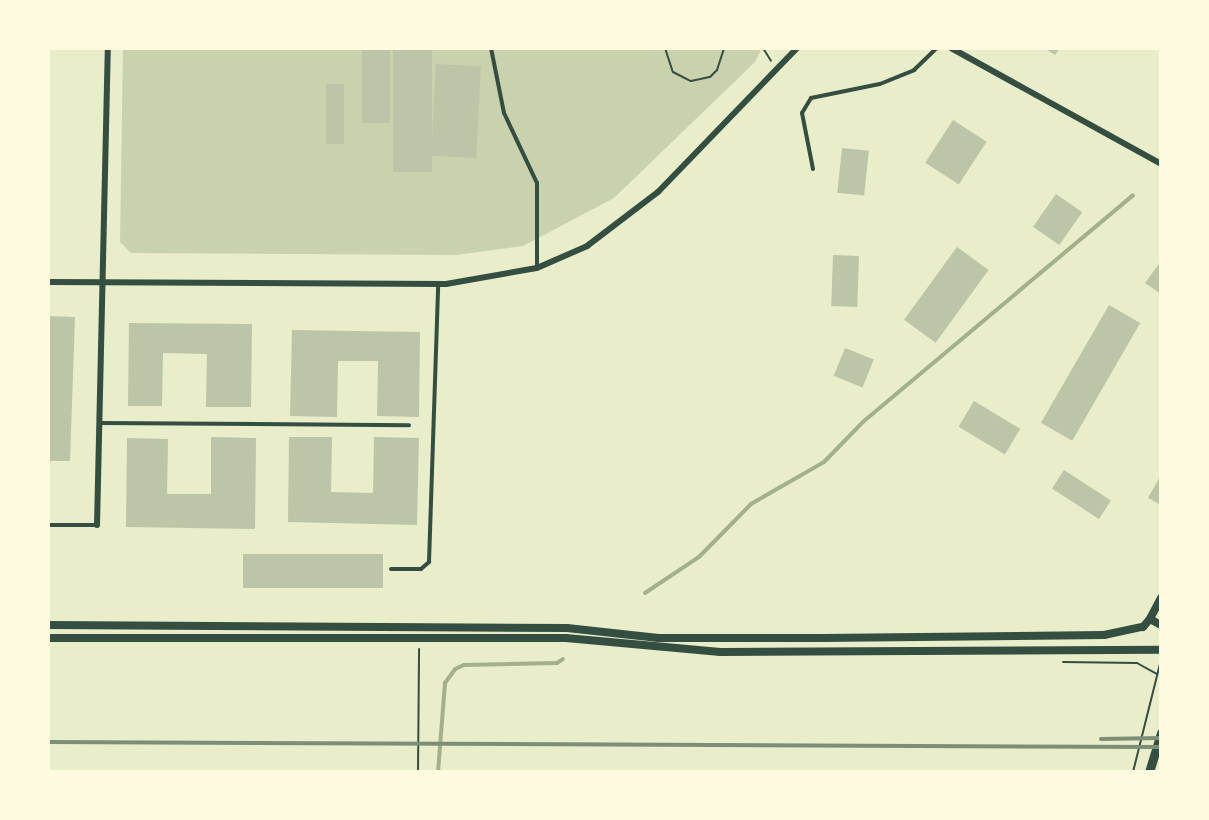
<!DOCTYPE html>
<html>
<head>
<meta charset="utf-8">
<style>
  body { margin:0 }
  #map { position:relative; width:1209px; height:820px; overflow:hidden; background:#e9edc9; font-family:Jost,sans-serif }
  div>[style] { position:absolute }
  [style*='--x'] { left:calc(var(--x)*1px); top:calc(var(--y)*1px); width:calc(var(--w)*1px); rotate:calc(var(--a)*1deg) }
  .green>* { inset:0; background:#cad2ad }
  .stream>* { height:4px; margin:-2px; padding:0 2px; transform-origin:2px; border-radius:2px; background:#a3b18a }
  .building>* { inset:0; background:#bcc5a7; transform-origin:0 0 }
  .path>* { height:2px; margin:-1px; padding:0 1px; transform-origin:1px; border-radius:1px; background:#344e41 }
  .service>* { height:4px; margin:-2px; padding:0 2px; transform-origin:2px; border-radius:2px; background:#344e41 }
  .minor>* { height:6px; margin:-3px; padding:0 3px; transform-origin:3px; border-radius:3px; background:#344e41 }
  .tertiary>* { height:8px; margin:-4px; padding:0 4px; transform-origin:4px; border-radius:4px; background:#344e41 }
  .secondary>* { height:9px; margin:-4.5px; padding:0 4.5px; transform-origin:4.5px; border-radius:4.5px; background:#344e41 }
  .rail>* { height:4px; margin:-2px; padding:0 2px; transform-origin:2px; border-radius:2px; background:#7c8e77 }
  span { translate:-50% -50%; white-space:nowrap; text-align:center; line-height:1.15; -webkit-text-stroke:4.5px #fefae0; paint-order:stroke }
  .frame { position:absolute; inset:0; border:50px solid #fefae0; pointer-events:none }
</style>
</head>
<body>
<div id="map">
  <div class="green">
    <i style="clip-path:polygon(123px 48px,762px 48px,755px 62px,614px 198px,523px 246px,456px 255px,131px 253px,120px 242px)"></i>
  </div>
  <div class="stream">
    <i style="--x:645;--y:593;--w:65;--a:-33.7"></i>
    <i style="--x:699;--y:557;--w:74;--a:-45.5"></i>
    <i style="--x:751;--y:504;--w:84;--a:-29.9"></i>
    <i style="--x:824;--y:462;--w:57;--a:-45.7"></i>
    <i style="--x:864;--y:421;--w:351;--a:-40"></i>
    <i style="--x:438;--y:772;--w:89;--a:-85.5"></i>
    <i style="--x:445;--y:683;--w:17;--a:-54"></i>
    <i style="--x:455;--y:669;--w:10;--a:-24"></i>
    <i style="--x:464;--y:665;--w:93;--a:-1.2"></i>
    <i style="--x:557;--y:663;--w:7;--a:-34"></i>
  </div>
  <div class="building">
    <i style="left:362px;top:48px;width:28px;height:75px"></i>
    <i style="left:393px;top:48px;width:39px;height:124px"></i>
    <i style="clip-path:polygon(1044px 48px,1060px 48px,1055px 55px)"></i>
    <i style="left:436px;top:64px;width:45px;height:92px;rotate:3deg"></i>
    <i style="left:326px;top:84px;width:18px;height:60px"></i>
    <i style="left:953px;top:120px;width:40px;height:51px;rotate:33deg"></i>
    <i style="left:842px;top:148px;width:27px;height:45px;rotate:6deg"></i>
    <i style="left:1056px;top:194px;width:32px;height:40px;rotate:35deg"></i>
    <i style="left:957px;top:247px;width:39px;height:90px;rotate:36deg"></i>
    <i style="left:833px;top:255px;width:26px;height:51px;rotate:2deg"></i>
    <i style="clip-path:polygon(1161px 261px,1161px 294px,1145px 283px)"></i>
    <i style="left:1109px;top:305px;width:36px;height:136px;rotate:30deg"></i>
    <i style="clip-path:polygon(48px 316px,75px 317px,70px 461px,48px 461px)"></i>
    <i style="clip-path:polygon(129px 323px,252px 324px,251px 407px,206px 407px,207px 354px,163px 353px,162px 406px,128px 406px)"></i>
    <i style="clip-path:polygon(292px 330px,420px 332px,419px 417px,377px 416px,378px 361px,338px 361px,337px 417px,290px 416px)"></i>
    <i style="left:845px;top:348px;width:31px;height:30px;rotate:22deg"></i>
    <i style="left:974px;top:401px;width:54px;height:30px;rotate:31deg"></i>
    <i style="clip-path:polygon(211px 437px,256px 438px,255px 529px,126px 527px,127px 438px,168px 439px,167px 494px,211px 494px)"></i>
    <i style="clip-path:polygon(289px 437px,332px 437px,331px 492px,373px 493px,374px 437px,419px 438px,417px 525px,288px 522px)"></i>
    <i style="left:1064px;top:470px;width:56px;height:22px;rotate:33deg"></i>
    <i style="clip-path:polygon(1161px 475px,1161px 505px,1148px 498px)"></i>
    <i style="left:243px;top:554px;width:140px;height:34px"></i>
  </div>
  <div class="path">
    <i style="--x:665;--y:48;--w:25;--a:72"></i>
    <i style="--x:673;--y:72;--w:20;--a:27"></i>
    <i style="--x:691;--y:81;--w:19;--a:-12"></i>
    <i style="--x:710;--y:77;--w:10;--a:-45"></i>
    <i style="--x:717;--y:70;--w:23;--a:-72"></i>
    <i style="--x:763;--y:48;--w:15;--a:58"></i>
    <i style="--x:1063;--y:662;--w:74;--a:0.8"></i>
    <i style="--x:1137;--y:663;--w:23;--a:29"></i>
    <i style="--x:418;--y:772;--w:123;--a:-89.5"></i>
    <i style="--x:1133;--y:772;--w:115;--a:-76"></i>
  </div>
  <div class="service">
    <i style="--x:491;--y:48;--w:66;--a:78.7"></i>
    <i style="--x:504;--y:113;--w:77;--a:64.8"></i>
    <i style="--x:537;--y:183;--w:85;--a:90"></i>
    <i style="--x:813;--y:169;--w:57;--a:-101.1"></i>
    <i style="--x:802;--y:113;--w:17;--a:-59"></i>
    <i style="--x:811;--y:98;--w:70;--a:-11.5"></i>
    <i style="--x:880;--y:84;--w:37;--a:-22"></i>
    <i style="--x:914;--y:70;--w:32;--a:-44"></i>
    <i style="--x:99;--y:423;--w:310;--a:0.4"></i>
    <i style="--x:48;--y:525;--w:49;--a:0"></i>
    <i style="--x:391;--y:569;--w:30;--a:0"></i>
    <i style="--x:421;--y:569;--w:11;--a:-41"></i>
    <i style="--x:429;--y:562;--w:278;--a:-88.1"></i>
  </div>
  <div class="minor">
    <i style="--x:951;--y:48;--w:240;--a:28.9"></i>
    <i style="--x:48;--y:282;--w:398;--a:0.3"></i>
    <i style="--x:446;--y:284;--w:92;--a:-10"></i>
    <i style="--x:537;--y:268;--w:55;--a:-23.7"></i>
    <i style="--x:587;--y:246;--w:89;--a:-37.3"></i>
    <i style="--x:658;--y:192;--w:200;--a:-46"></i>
    <i style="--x:97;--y:525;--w:477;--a:-88.7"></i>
  </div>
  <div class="tertiary">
    <i style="--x:1161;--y:598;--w:24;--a:118"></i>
    <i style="--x:1150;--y:619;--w:13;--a:29"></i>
    <i style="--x:48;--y:625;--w:519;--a:0.33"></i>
    <i style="--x:567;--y:628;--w:92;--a:6.3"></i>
    <i style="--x:658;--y:638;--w:164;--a:0"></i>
    <i style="--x:822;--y:638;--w:282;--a:-0.6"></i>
    <i style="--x:1104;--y:635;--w:40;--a:-12"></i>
    <i style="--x:1143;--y:627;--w:11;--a:-49"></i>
    <i style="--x:48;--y:638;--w:518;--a:0"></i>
    <i style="--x:566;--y:638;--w:155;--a:5.2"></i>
    <i style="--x:720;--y:652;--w:441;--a:-0.3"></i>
  </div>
  <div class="secondary">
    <i style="--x:1149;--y:772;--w:41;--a:-72.9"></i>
  </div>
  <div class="rail">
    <i style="--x:1101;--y:739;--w:60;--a:-1"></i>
    <i style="--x:48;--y:742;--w:1113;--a:0.26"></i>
  </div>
  <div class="frame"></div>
</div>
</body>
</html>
